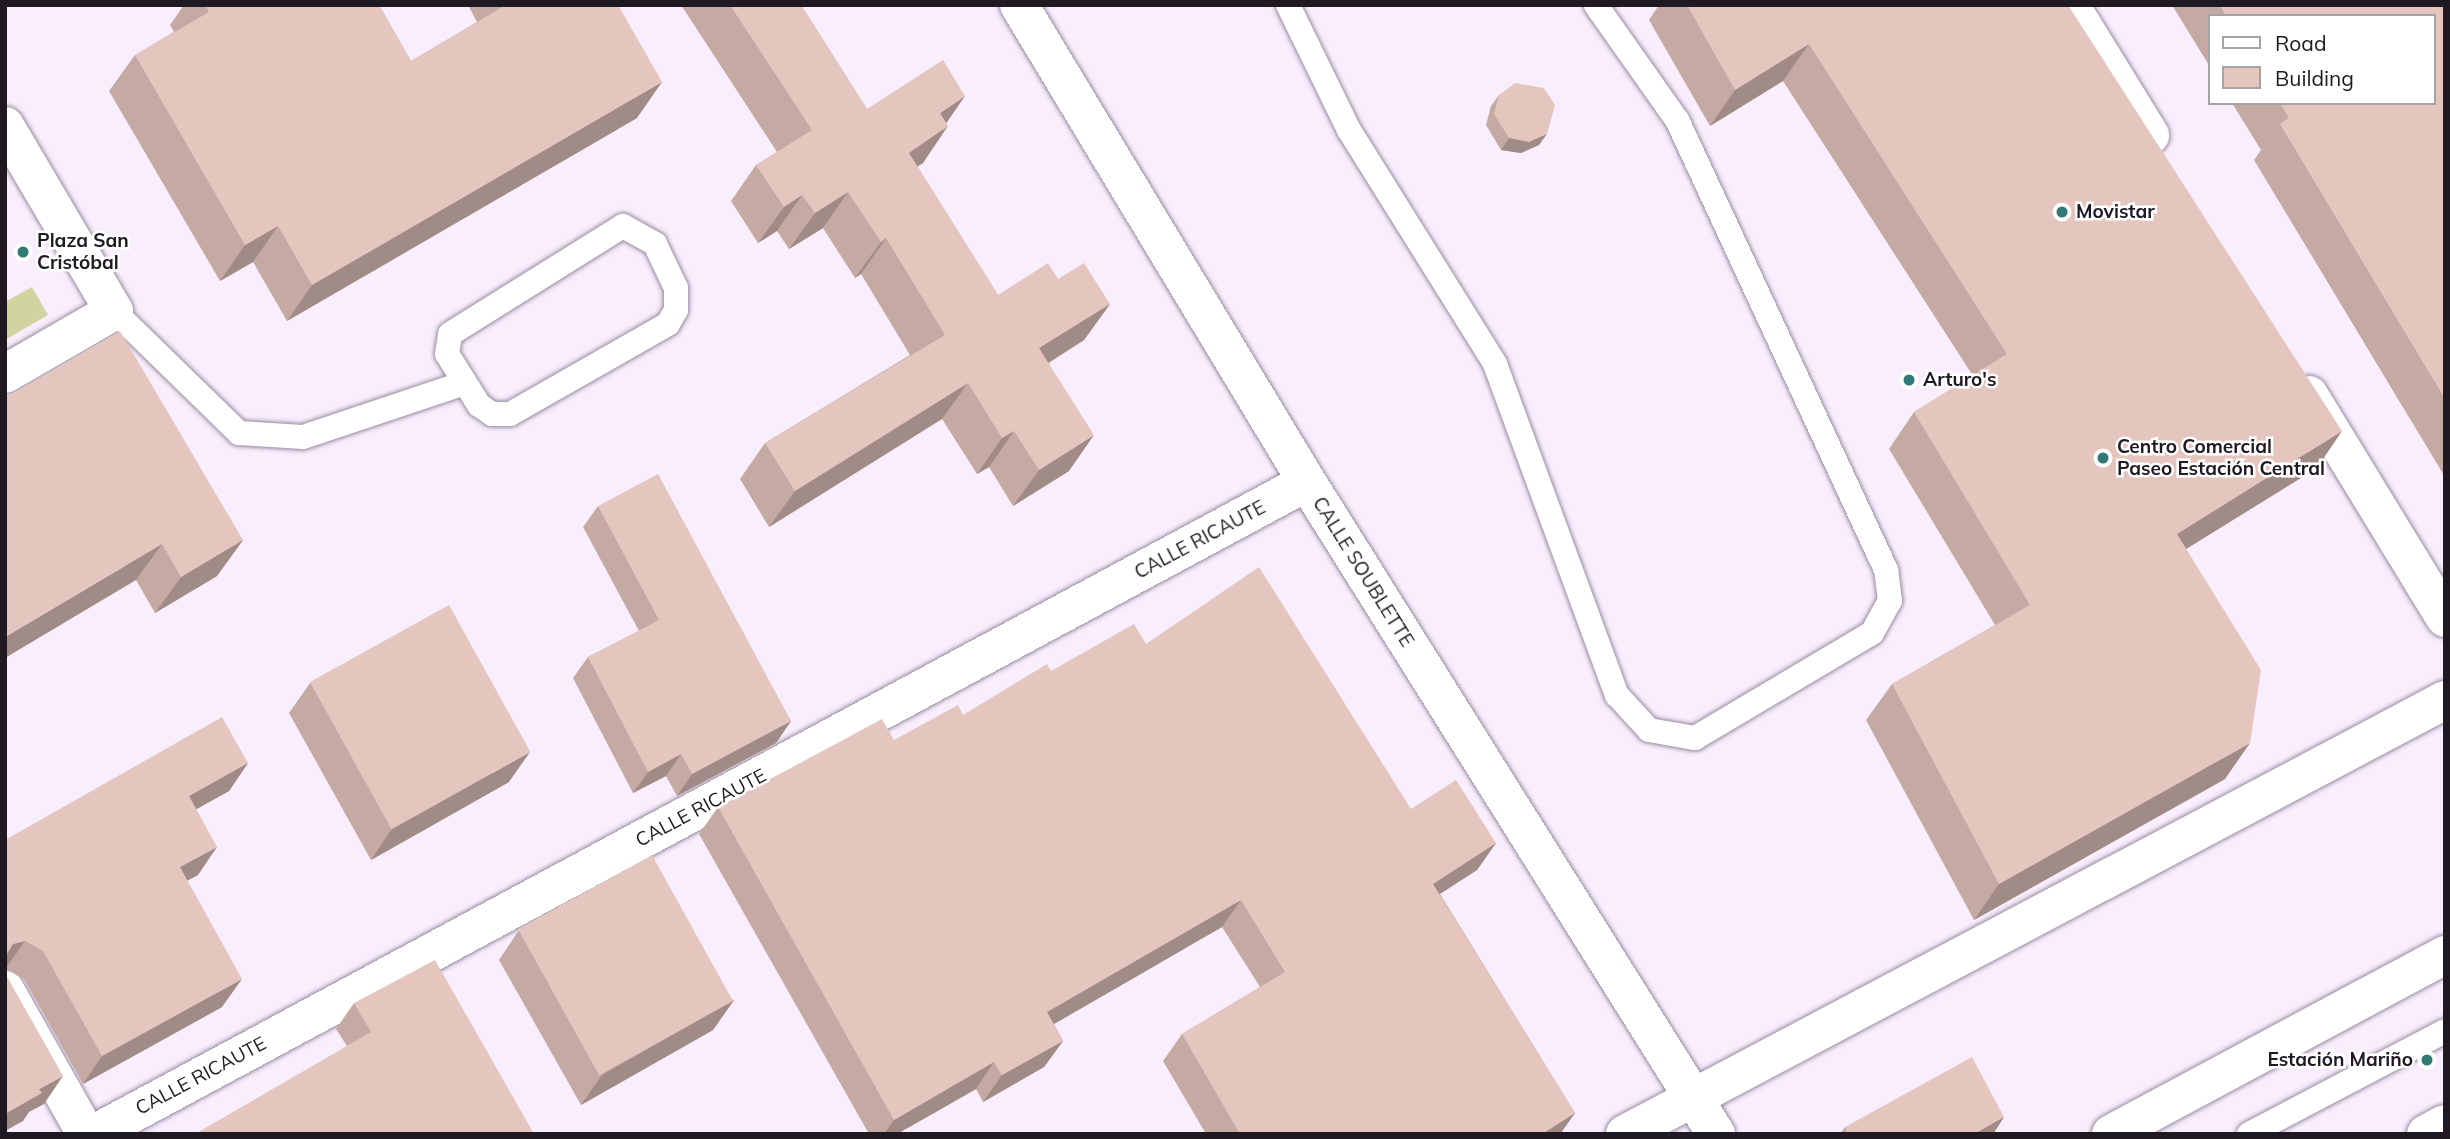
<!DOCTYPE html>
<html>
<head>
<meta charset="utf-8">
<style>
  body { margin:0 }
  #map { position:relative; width:2450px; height:1139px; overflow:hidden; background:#f8eefd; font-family:Mulish,sans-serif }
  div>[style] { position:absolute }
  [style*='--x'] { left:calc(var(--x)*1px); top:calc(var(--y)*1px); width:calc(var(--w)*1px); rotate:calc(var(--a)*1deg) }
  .green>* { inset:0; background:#d1d4a1 }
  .roads { filter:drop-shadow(0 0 2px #998ba1) drop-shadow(0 0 2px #998ba1) }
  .service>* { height:24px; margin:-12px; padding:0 12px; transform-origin:12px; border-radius:12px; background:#fff }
  .minor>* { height:38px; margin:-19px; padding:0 19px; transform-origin:19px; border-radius:19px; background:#fff }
  .tertiary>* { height:38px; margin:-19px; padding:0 19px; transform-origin:19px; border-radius:19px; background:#fff }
  .wall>* { inset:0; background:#c5aaa4 }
  .shaded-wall>* { inset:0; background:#a08b86 }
  .building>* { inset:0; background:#e5c6bf; transform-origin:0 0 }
  .dots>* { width:19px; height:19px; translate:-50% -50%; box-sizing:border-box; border:4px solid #fff; border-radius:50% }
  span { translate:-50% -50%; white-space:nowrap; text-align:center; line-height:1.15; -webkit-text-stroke:5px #fff; paint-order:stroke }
  .poi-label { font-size:19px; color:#1f1922; font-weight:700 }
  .left { translate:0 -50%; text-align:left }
  .right { translate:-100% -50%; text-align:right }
  .street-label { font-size:19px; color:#1f1922 }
  .frame { position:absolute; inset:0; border:7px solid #1f1922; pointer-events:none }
  .legend { position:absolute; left:2208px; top:14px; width:228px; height:91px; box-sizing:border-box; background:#fff; border:2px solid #a5a3a7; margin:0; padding:9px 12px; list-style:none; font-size:21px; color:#1f1922 }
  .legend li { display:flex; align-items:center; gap:14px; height:35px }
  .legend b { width:35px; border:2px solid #a5a3a7 }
</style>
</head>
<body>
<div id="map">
  <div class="green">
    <i style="clip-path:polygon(32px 287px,48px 315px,5px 340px,5px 302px)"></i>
  </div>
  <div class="roads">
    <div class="service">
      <i style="--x:1288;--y:5;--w:139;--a:64"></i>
      <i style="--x:1349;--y:130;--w:276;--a:58"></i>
      <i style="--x:1495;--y:364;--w:353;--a:69.8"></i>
      <i style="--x:1617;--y:695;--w:47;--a:47.6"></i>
      <i style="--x:1649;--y:730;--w:47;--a:9.9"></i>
      <i style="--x:1695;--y:738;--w:206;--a:-30.7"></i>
      <i style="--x:1872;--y:633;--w:37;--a:-61"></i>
      <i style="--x:1890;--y:601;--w:31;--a:-97"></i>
      <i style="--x:1886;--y:570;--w:496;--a:-114.9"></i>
      <i style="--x:1677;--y:120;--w:141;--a:-125.2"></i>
      <i style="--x:623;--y:226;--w:37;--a:29"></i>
      <i style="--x:655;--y:244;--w:49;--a:64.5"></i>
      <i style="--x:676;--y:288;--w:22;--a:90"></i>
      <i style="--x:676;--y:310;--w:16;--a:120"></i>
      <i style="--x:668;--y:324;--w:182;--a:150.3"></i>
      <i style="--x:510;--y:414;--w:18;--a:180"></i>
      <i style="--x:492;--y:414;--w:16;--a:-145"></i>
      <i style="--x:479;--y:405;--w:60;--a:-122.1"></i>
      <i style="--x:447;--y:354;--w:20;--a:-81"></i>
      <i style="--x:450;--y:334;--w:204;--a:-32"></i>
      <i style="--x:114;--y:311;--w:175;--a:44.3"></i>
      <i style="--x:239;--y:433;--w:64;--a:3.6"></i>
      <i style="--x:303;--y:437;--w:170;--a:-18.5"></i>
      <i style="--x:2249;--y:1134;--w:221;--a:-27.7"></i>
    </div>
    <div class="minor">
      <i style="--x:1019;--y:5;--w:557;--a:58.88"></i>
      <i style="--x:1307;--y:482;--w:770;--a:57.9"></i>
      <i style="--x:2070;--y:5;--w:153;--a:58.4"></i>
      <i style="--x:5;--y:126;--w:215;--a:59.5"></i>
      <i style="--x:114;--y:311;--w:126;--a:150"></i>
      <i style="--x:2309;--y:395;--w:261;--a:58.6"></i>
      <i style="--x:5;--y:990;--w:165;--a:60.6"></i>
      <i style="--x:94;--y:1134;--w:1377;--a:-28.26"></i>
      <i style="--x:1625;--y:1134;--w:928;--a:-27.89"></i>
    </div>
    <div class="tertiary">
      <i style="--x:2111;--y:1134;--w:379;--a:-28.2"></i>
      <i style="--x:2426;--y:1134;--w:21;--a:-28"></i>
    </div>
  </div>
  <div class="wall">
    <i style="clip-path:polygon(184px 5px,379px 5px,411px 61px,477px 22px,468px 5px,618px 5px,637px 118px,287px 321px,253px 262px,220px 281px,109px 91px,135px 55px,174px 32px,170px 25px)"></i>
    <i style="clip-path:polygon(681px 5px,801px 5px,867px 109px,946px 124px,923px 163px,917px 166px,998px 295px,1058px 279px,1110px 304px,1084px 340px,1049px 363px,1069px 471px,1013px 506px,989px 467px,977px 474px,942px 419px,769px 527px,740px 479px,765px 443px,910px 355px,861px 274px,855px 278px,823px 228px,789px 249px,777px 231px,758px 243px,731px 201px,756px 165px,777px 152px)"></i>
    <i style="clip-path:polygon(1659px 5px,2068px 5px,2317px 468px,2186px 549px,2225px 779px,1974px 920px,1866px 720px,1892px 684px,1995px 625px,1889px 449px,1914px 412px,1973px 376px,1783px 81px,1710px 126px,1649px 20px)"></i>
    <i style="clip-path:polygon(2172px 5px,2445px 5px,2445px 477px,2254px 160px,2261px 150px,2232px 103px,2434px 103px,2434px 16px,2210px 16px,2210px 67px)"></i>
    <i style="clip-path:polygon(1499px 95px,1539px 145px,1521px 153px,1501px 150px,1486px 125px,1491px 106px)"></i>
    <i style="clip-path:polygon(5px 398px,243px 540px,217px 576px,155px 613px,136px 580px)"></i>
    <i style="clip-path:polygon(598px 506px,791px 721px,776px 743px,677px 796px,666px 776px,633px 793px,573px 678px,588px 657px,639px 631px,583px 527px)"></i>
    <i style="clip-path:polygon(1051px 671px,1411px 809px,1496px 843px,1477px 870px,1440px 894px,1575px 1113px,1560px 1134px,1206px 1134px,1163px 1061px,1182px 1034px,1260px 987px,1222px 927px,1054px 1024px,1063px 1041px,1044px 1067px,983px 1102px,976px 1089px,897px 1134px,869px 1134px,699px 834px,718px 807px,963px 715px)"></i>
    <i style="clip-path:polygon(310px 683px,509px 782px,371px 860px,289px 713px)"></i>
    <i style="clip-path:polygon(248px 763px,229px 791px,196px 809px,198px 875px,187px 880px,222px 1007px,83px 1084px,24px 979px,5px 968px,5px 840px)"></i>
    <i style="clip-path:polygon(519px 930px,734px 1000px,713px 1030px,581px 1105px,499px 960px)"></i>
    <i style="clip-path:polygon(354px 1003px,534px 1134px,347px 1046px,336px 1029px)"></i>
    <i style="clip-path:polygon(2004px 1117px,1993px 1134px,1840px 1134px,1845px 1127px)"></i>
  </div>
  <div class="shaded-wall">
    <i style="clip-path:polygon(1809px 44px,1783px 81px,1710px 126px,1735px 90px)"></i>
    <i style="clip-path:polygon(662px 82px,637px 118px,287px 321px,312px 285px)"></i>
    <i style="clip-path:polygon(965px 96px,941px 131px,948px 126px,923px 163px,884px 189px,909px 153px,940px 113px)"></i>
    <i style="clip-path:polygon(1547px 134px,1539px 145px,1521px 153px,1501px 150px,1509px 138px)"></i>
    <i style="clip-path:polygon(848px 192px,823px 228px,789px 249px,815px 213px)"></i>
    <i style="clip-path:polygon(802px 195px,777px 231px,758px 243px,784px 207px)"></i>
    <i style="clip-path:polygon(278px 226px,253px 262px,220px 281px,245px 245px)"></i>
    <i style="clip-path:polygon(886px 238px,861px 274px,855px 278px,881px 242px)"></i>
    <i style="clip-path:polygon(1110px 304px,1084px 340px,1014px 384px,1039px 348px)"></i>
    <i style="clip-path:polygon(968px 383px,942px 419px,769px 527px,795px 491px)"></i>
    <i style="clip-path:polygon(1014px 431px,989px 467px,977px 474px,1002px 438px)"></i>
    <i style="clip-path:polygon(2342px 431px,2317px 468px,2152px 570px,2177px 534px)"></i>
    <i style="clip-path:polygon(1094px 435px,1069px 471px,1013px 506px,1039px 470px)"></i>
    <i style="clip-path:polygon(243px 540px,217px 576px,155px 613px,181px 577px)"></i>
    <i style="clip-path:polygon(162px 544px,136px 580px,5px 658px,5px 637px)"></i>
    <i style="clip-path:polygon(791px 721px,776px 743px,677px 796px,692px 774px)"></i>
    <i style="clip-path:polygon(2250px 743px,2225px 779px,1974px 920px,1999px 884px)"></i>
    <i style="clip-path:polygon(530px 752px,509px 782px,371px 860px,391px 830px)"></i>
    <i style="clip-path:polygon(681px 754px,666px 776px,633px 793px,648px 772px)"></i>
    <i style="clip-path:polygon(248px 763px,229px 791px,170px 824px,189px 796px)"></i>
    <i style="clip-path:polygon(1496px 843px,1477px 870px,1415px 910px,1433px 884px)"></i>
    <i style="clip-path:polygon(217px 847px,198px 875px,161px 895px,180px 867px)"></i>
    <i style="clip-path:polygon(1241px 900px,1222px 927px,1028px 1039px,1047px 1012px)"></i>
    <i style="clip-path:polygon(25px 941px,6px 968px,5px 968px,5px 955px,13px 944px)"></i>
    <i style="clip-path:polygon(242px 979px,222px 1007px,83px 1084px,102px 1056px)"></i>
    <i style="clip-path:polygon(734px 1000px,713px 1030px,581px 1105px,602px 1075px)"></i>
    <i style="clip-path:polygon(1063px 1041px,1044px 1067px,983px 1102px,1002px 1075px)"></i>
    <i style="clip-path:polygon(994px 1062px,976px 1089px,897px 1134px,884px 1134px,894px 1120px)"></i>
    <i style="clip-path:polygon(63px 1076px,44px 1104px,29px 1112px,23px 1121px,5px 1131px,5px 1114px,39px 1089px)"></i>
    <i style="clip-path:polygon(1575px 1113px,1560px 1134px,1542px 1134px)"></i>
    <i style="clip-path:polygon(2004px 1117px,1993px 1134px,1974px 1134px)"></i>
  </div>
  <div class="building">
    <i style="clip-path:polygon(205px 5px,379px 5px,411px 61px,506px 5px,618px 5px,662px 82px,312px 285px,278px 226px,245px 245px,135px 55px,209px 12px)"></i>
    <i style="clip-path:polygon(730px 5px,801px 5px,867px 109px,943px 60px,965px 96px,940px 113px,948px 126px,909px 153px,998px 295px,1048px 263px,1058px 279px,1084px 263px,1110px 304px,1039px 348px,1094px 435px,1039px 470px,1014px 431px,1002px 438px,968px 383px,795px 491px,765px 443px,945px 335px,886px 238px,881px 242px,848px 192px,815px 213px,802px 195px,784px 207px,756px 165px,812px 130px)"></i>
    <i style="clip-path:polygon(1687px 5px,2068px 5px,2342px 431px,2177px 534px,2261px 670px,2250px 743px,1999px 884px,1892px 684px,2030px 605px,1914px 412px,2007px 354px,1809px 44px,1735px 90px)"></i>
    <i style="clip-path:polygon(2220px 5px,2445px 5px,2445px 399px,2280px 124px,2289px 118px,2280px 103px,2434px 103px,2434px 16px,2226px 16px)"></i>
    <i style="clip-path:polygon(1515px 83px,1544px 88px,1555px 105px,1547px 134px,1529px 142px,1509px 138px,1494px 114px,1499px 95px)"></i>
    <i style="clip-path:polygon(120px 331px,243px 540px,181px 577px,162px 544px,5px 637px,5px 398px)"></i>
    <i style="clip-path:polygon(658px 474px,791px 721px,692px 774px,681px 754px,648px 772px,588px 657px,659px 620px,598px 506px)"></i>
    <i style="clip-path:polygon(1259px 567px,1411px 809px,1456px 780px,1496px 843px,1433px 884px,1575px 1113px,1542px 1134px,1240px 1134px,1182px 1034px,1285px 972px,1241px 900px,1047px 1012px,1063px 1041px,1002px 1075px,994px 1062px,894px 1120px,718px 807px,882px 719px,894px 740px,958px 705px,963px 715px,1047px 664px,1051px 671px,1134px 624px,1146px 644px)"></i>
    <i style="left:449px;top:605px;width:168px;height:159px;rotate:61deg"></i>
    <i style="clip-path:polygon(222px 717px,248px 763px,189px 796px,217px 847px,180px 867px,242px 979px,102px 1056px,43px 951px,25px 941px,13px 944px,5px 957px,5px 840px)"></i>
    <i style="left:652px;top:855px;width:167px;height:153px;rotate:61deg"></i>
    <i style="clip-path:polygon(435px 960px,534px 1134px,195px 1134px,371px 1032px,354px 1003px)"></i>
    <i style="clip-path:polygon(5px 973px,63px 1076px,39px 1089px,42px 1093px,5px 1114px)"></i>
    <i style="clip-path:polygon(1972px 1057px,2004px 1117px,1974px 1134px,1848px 1134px,1845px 1127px)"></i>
  </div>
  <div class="dots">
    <i style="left:2062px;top:212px;background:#307974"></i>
    <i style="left:23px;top:252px;background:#307974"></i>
    <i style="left:1909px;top:380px;background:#307974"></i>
    <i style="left:2103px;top:458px;background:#307974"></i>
    <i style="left:2427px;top:1060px;background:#307974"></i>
  </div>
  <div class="poi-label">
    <span class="left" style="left:2076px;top:212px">Movistar</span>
    <span class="left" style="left:37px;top:252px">Plaza San<br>Cristóbal</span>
    <span class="left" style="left:1923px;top:380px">Arturo's</span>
    <span class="left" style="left:2117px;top:458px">Centro Comercial<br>Paseo Estación Central</span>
    <span class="right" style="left:2413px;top:1060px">Estación Mariño</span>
  </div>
  <div class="street-label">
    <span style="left:1200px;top:540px;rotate:-28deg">CALLE RICAUTE</span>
    <span style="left:1363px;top:572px;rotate:58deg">CALLE SOUBLETTE</span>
    <span style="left:701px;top:808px;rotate:-28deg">CALLE RICAUTE</span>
    <span style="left:201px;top:1076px;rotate:-28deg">CALLE RICAUTE</span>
  </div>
  <div class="frame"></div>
  <ul class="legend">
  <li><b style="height:9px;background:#fff"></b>Road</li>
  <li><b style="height:19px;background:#e5c6bf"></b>Building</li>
  </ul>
</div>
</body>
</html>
